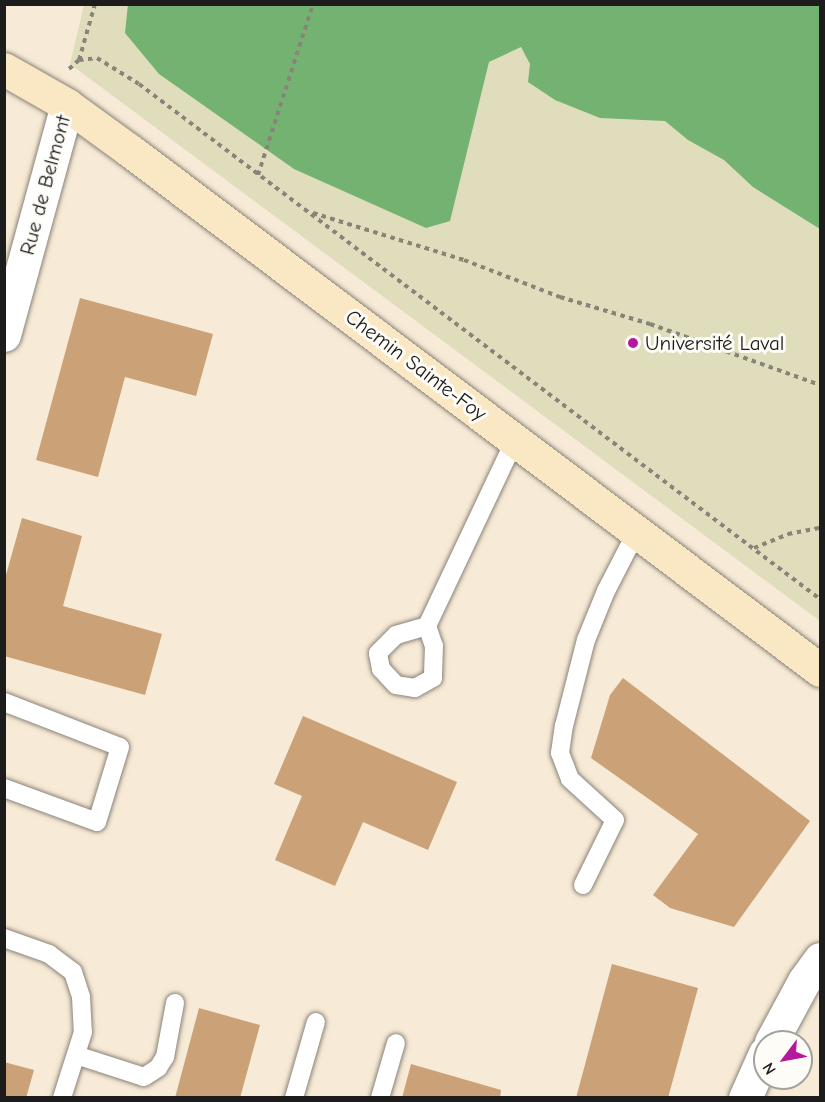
<!DOCTYPE html>
<html>
<head>
<meta charset="utf-8">
<style>
  body { margin:0 }
  #map { position:relative; width:825px; height:1102px; overflow:hidden; background:#f7ead6; font-family:"Comic Neue",sans-serif }
  div>[style] { position:absolute }
  [style*='--x'] { left:calc(var(--x)*1px); top:calc(var(--y)*1px); width:calc(var(--w)*1px); rotate:calc(var(--a)*1deg) }
  .built>* { inset:0; background:#dfddbb }
  .forest>* { inset:0; background:#74b272 }
  .building>* { inset:0; background:#cba278 }
  .path>* { height:4px; margin-top:-2px; transform-origin:0; background:repeating-linear-gradient(90deg,#8a8379 0 4.5px,transparent 0 9px) }
  .roads { filter:drop-shadow(0 0 2px #8a8379) drop-shadow(0 0 2px #8a8379) }
  .lane>* { height:18px; margin:-9px; padding:0 9px; transform-origin:9px; border-radius:9px; background:#fff }
  .street>* { height:33px; margin:-16.5px; padding:0 16.5px; transform-origin:16.5px; border-radius:16.5px; background:#fff }
  .secondary>* { height:33px; margin:-16.5px; padding:0 16.5px; transform-origin:16.5px; border-radius:16.5px; background:#fae7c3 }
  .dots>* { width:16px; height:16px; translate:-50% -50%; box-sizing:border-box; border:3px solid #fdfcf7; border-radius:50% }
  span { translate:-50% -50%; white-space:nowrap; text-align:center; line-height:1.15; -webkit-text-stroke:6px #fdfcf7; paint-order:stroke }
  .street-label { font-size:21px; color:#1c1c1c }
  .poi-label { font-size:21px; color:#1c1c1c }
  .left { translate:0 -50%; text-align:left }
  .frame { position:absolute; inset:0; border:6px solid #1c1c1c; pointer-events:none }
  .north { position:absolute; left:753px; top:1030px; width:60px; height:60px; box-sizing:border-box; background:#fdfcf7; border:2px solid #a3a29f; border-radius:50%; rotate:238deg; font-size:16px; font-weight:700; line-height:24px; text-align:center; color:#1c1c1c }
  .north::after { content:''; display:block; margin:auto; width:21px; height:27px; background:#b5179e; clip-path:polygon(50% 0,100% 100%,50% 72%,0 100%) }
</style>
</head>
<body>
<div id="map">
  <div class="built">
    <i style="clip-path:polygon(84px 5px,820px 5px,820px 621px,70px 64px)"></i>
  </div>
  <div class="forest">
    <i style="clip-path:polygon(128px 4px,820px 5px,820px 229px,753px 187px,724px 160px,688px 140px,665px 121px,600px 118px,555px 100px,528px 82px,530px 64px,521px 47px,489px 62px,450px 221px,426px 228px,294px 169px,159px 74px,125px 33px)"></i>
  </div>
  <div class="building">
    <i style="clip-path:polygon(80px 298px,213px 334px,196px 396px,125px 377px,98px 477px,36px 460px)"></i>
    <i style="clip-path:polygon(22px 518px,82px 536px,63px 606px,162px 634px,145px 695px,4px 656px,4px 582px)"></i>
    <i style="clip-path:polygon(623px 678px,810px 821px,734px 927px,670px 908px,653px 895px,698px 834px,591px 758px,610px 695px)"></i>
    <i style="clip-path:polygon(303px 716px,457px 782px,428px 850px,363px 822px,335px 886px,275px 860px,302px 796px,274px 784px)"></i>
    <i style="clip-path:polygon(612px 964px,698px 988px,668px 1098px,576px 1098px)"></i>
    <i style="clip-path:polygon(199px 1008px,260px 1025px,240px 1098px,175px 1098px)"></i>
    <i style="clip-path:polygon(4px 1062px,34px 1070px,26px 1098px,4px 1098px)"></i>
    <i style="clip-path:polygon(411px 1064px,501px 1090px,500px 1098px,402px 1098px)"></i>
  </div>
  <div class="path">
    <i style="--x:79;--y:60;--w:58;--a:-74.1"></i>
    <i style="--x:69;--y:69;--w:13;--a:-42"></i>
    <i style="--x:79;--y:60;--w:18;--a:-6"></i>
    <i style="--x:97;--y:58;--w:49;--a:31.8"></i>
    <i style="--x:139;--y:84;--w:854;--a:37.1"></i>
    <i style="--x:258;--y:175;--w:180;--a:-72.2"></i>
    <i style="--x:313;--y:213;--w:158;--a:17.3"></i>
    <i style="--x:464;--y:260;--w:103;--a:21.1"></i>
    <i style="--x:560;--y:297;--w:94;--a:16.7"></i>
    <i style="--x:650;--y:324;--w:181;--a:19.7"></i>
    <i style="--x:754;--y:548;--w:37;--a:-22"></i>
    <i style="--x:788;--y:534;--w:33;--a:-11"></i>
  </div>
  <div class="roads">
    <div class="lane">
      <i style="--x:427;--y:626;--w:21;--a:71"></i>
      <i style="--x:434;--y:646;--w:32;--a:92"></i>
      <i style="--x:433;--y:678;--w:21;--a:151"></i>
      <i style="--x:415;--y:688;--w:19;--a:-171"></i>
      <i style="--x:396;--y:685;--w:22;--a:-133"></i>
      <i style="--x:381;--y:669;--w:16;--a:-101"></i>
      <i style="--x:378;--y:653;--w:25;--a:-45"></i>
      <i style="--x:396;--y:635;--w:32;--a:-16"></i>
      <i style="--x:427;--y:626;--w:206;--a:-64.7"></i>
      <i style="--x:4;--y:702;--w:124;--a:21.2"></i>
      <i style="--x:120;--y:747;--w:78;--a:107"></i>
      <i style="--x:97;--y:822;--w:99;--a:-159.9"></i>
      <i style="--x:583;--y:885;--w:72;--a:-63.8"></i>
      <i style="--x:615;--y:820;--w:61;--a:-137.7"></i>
      <i style="--x:570;--y:779;--w:28;--a:-111"></i>
      <i style="--x:560;--y:753;--w:27;--a:-82"></i>
      <i style="--x:564;--y:726;--w:89;--a:-75.7"></i>
      <i style="--x:586;--y:640;--w:53;--a:-67.8"></i>
      <i style="--x:606;--y:591;--w:65;--a:-62.7"></i>
      <i style="--x:4;--y:938;--w:48;--a:19.6"></i>
      <i style="--x:49;--y:954;--w:30;--a:37"></i>
      <i style="--x:73;--y:972;--w:26;--a:72"></i>
      <i style="--x:81;--y:997;--w:35;--a:87"></i>
      <i style="--x:83;--y:1032;--w:69;--a:107.7"></i>
      <i style="--x:76;--y:1055;--w:71;--a:17.9"></i>
      <i style="--x:144;--y:1077;--w:17;--a:-33"></i>
      <i style="--x:158;--y:1068;--w:13;--a:-58"></i>
      <i style="--x:165;--y:1057;--w:55;--a:-79.5"></i>
      <i style="--x:294;--y:1098;--w:79;--a:-73.9"></i>
      <i style="--x:380;--y:1098;--w:57;--a:-73.8"></i>
    </div>
    <div class="street">
      <i style="--x:4;--y:335;--w:238;--a:-74.7"></i>
      <i style="--x:771;--y:1042;--w:69;--a:-61.6"></i>
      <i style="--x:804;--y:981;--w:27;--a:-54"></i>
      <i style="--x:745;--y:1098;--w:49;--a:-66"></i>
    </div>
    <div class="secondary">
      <i style="--x:4;--y:69;--w:73;--a:29.7"></i>
      <i style="--x:67;--y:105;--w:77;--a:36"></i>
      <i style="--x:129;--y:150;--w:865;--a:36.96"></i>
    </div>
  </div>
  <div class="dots">
    <i style="left:633px;top:343px;background:#b5179e"></i>
  </div>
  <div class="street-label">
    <span style="left:45px;top:185px;rotate:-75deg">Rue de Belmont</span>
    <span style="left:416px;top:365px;rotate:37deg">Chemin Sainte-Foy</span>
  </div>
  <div class="poi-label">
    <span class="left" style="left:645px;top:343px">Université Laval</span>
  </div>
  <div class="frame"></div>
  <div class="north">N</div>
</div>
</body>
</html>
